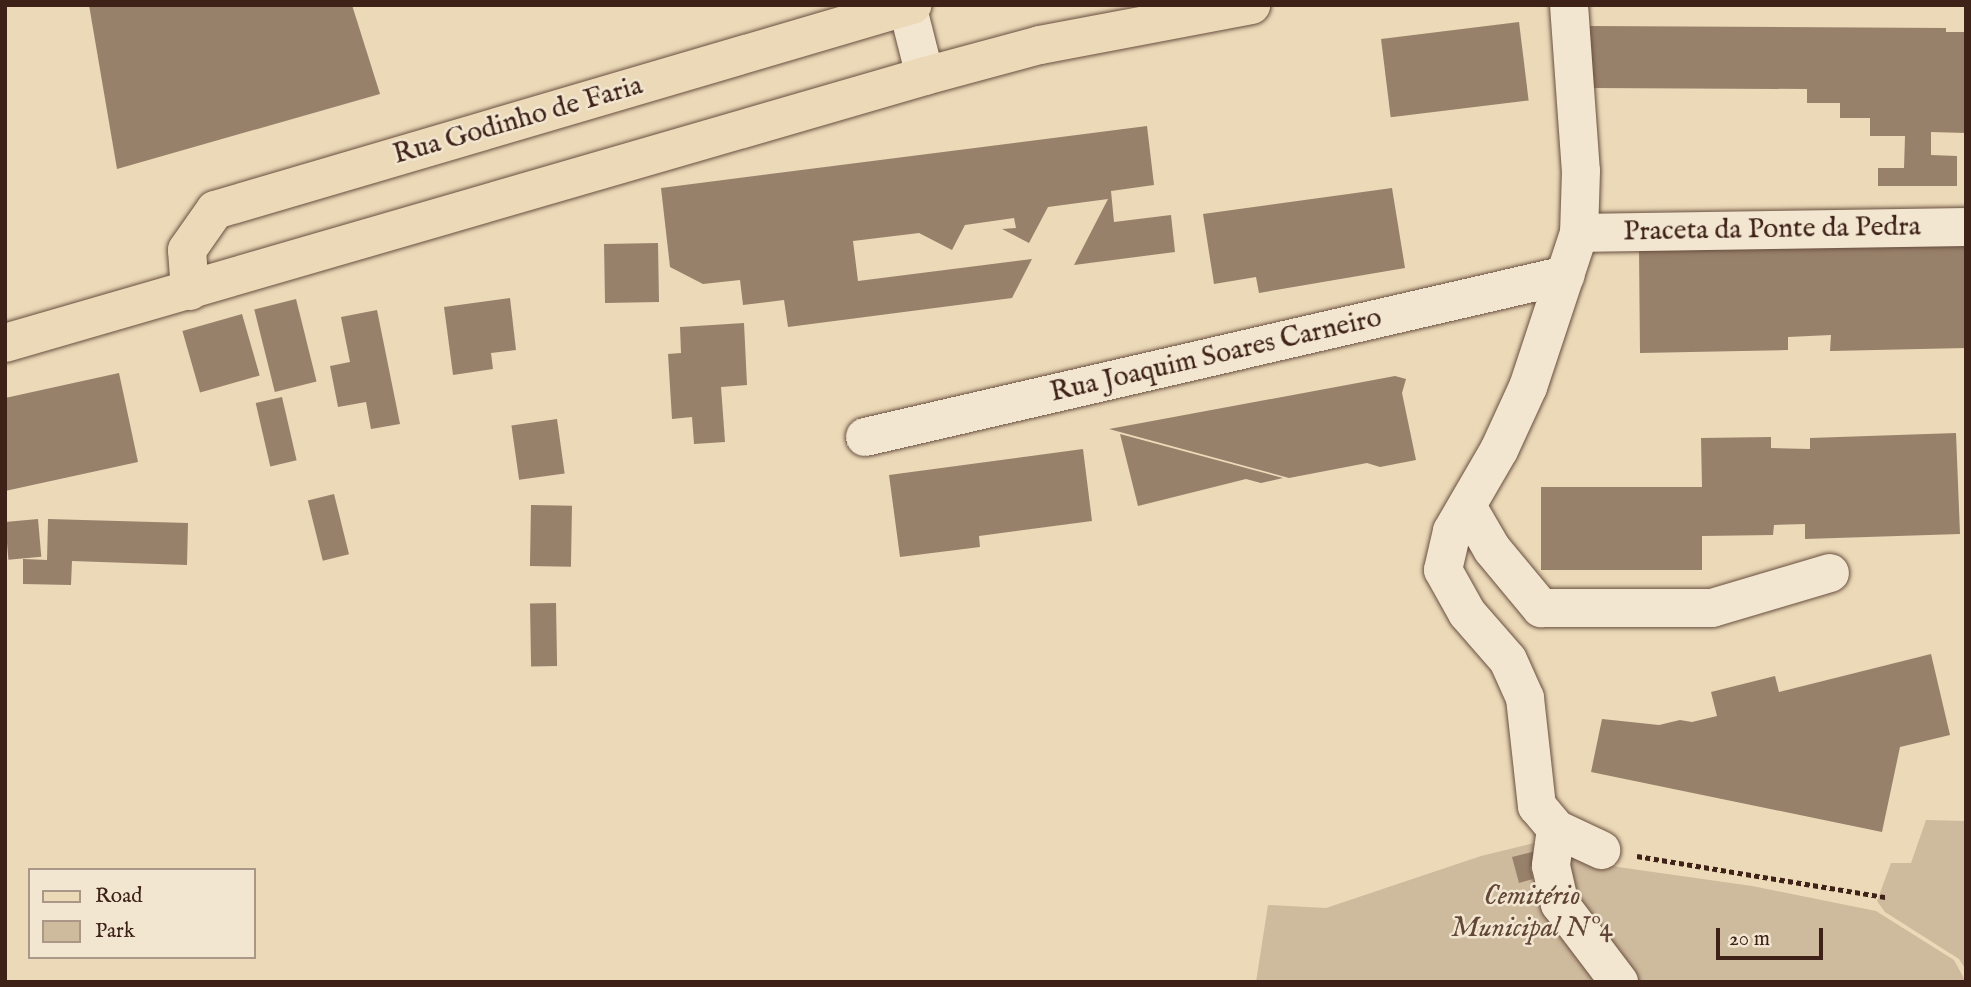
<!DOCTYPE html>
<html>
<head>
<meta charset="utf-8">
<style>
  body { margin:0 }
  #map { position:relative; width:1971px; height:987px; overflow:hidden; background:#ebd9b8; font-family:"IM FELL English",serif }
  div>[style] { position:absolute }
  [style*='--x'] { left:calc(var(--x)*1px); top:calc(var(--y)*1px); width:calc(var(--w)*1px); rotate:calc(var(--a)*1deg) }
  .green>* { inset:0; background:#ceba9d }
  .building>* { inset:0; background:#98816b; transform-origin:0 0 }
  .path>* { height:4.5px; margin-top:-2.25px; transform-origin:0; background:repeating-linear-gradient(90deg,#3e2117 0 5px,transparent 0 8.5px) }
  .roads { filter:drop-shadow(0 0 2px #694f3f) drop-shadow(0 0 2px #694f3f) }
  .minor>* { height:38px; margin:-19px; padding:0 19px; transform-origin:19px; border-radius:19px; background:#f2e6d1 }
  .major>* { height:38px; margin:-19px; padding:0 19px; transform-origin:19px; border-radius:19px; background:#ebd9b8 }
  span { translate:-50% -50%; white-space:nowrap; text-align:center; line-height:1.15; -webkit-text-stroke:5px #f2e6d1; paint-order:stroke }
  .street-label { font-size:28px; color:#3e2117 }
  .park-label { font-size:28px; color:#624738; font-style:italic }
  .frame { position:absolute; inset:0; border:7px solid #3e2117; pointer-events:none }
  .legend { position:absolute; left:28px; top:868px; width:228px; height:91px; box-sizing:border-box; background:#f2e6d1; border:2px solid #aa9787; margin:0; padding:9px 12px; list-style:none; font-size:21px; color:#3e2117 }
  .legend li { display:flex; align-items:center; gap:14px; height:35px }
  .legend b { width:35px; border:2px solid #aa9787 }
  .scale { position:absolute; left:1716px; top:928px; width:107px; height:32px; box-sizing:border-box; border:4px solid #3e2117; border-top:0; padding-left:9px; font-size:21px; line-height:24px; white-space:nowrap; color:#3e2117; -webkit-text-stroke:5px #f2e6d1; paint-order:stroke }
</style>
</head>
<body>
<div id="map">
  <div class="green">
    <i style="clip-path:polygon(1926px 820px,1966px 821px,1966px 970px,1959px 959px,1885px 912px,1877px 901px,1891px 863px,1911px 863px)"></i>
    <i style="clip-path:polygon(1542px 841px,1564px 853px,1618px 867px,1752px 886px,1876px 911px,1954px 960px,1966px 982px,1256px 982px,1268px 905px,1326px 908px,1481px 856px)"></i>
  </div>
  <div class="building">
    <i style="clip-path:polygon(89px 5px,352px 5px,380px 94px,117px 169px)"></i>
    <i style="left:1519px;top:22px;width:79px;height:139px;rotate:83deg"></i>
    <i style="clip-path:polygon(1590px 26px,1946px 28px,1946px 32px,1966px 32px,1966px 133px,1931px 132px,1931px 155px,1957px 156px,1957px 186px,1878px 186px,1878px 168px,1904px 168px,1905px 136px,1870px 136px,1870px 118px,1840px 118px,1840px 103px,1807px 103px,1807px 89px,1590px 88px)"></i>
    <i style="clip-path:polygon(1147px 126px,1154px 185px,1111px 191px,1114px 222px,1171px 215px,1175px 252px,1074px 265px,1108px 199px,1048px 207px,1029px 243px,1002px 229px,1016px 228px,1014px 218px,965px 225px,952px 250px,919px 233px,853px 241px,858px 281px,1032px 259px,1012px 298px,788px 327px,784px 300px,743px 305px,740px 280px,703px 284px,670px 267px,661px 188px)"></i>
    <i style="clip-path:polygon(1392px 188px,1405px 268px,1259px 293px,1256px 277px,1214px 284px,1203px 214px)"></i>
    <i style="left:658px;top:243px;width:59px;height:54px;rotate:89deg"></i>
    <i style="clip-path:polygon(1966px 245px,1966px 348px,1830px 351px,1831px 335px,1788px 337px,1788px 350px,1640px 353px,1639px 251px)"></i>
    <i style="clip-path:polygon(510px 298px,516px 350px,491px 353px,493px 369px,453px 375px,444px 307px)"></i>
    <i style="left:296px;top:299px;width:85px;height:43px;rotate:76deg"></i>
    <i style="clip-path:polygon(377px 310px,400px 424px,371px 429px,366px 402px,338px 407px,330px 366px,350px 362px,341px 317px)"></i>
    <i style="left:242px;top:314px;width:64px;height:62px;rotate:74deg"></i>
    <i style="clip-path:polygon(744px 323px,747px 385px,721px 387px,725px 442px,694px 444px,692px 417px,672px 419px,668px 354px,681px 353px,680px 327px)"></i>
    <i style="clip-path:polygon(119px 373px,138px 462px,5px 491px,5px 398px)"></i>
    <i style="clip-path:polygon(1395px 376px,1406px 379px,1402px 393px,1416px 460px,1380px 467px,1367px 463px,1289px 478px,1109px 429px)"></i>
    <i style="left:282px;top:397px;width:65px;height:27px;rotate:77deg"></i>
    <i style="left:557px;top:419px;width:55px;height:46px;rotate:82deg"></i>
    <i style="clip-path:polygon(1956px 433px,1960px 534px,1805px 539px,1805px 524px,1774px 525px,1773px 535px,1702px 536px,1702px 570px,1541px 570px,1541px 487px,1702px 487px,1701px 438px,1771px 437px,1771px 448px,1810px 449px,1810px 438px)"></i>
    <i style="clip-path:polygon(1120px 434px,1283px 478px,1261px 483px,1246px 479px,1138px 506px)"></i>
    <i style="clip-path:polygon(1083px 449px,1092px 521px,979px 536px,980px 547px,900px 557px,889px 475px)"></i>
    <i style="left:334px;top:494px;width:62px;height:27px;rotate:76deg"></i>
    <i style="left:531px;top:505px;width:41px;height:61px;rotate:1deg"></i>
    <i style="left:38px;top:519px;width:38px;height:33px;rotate:85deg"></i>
    <i style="clip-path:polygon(48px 519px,188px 523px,187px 565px,72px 561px,71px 585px,23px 584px,23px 559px,47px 560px)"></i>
    <i style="left:556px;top:603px;width:63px;height:26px;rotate:89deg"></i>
    <i style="clip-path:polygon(1931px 654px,1950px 735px,1900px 747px,1882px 832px,1591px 772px,1602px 719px,1659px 725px,1680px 720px,1692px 722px,1717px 716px,1711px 692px,1775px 676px,1779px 692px)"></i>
    <i style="clip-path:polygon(1540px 850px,1543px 864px,1530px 867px,1533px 879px,1519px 883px,1512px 857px)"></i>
  </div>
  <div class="path">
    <i style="--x:1637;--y:856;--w:252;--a:9.4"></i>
  </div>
  <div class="roads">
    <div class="minor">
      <i style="--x:907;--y:5;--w:73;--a:75.8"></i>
      <i style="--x:1569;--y:5;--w:166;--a:85.9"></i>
      <i style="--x:1581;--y:171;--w:62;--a:91.8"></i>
      <i style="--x:1579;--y:233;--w:162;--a:108.3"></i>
      <i style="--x:1528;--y:387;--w:69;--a:114.7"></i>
      <i style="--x:1499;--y:450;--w:94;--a:120.1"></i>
      <i style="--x:1452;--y:531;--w:40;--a:103"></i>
      <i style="--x:1443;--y:570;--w:49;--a:60.8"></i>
      <i style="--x:1467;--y:613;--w:62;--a:48.9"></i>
      <i style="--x:1508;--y:660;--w:42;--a:65.9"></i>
      <i style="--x:1525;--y:698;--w:109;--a:83.7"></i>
      <i style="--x:1537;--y:806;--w:30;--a:50"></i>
      <i style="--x:1556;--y:829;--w:50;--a:25"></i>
      <i style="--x:1579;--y:233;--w:385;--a:-0.9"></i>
      <i style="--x:865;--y:437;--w:719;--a:-13.01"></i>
      <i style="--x:1467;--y:506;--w:50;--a:59.8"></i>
      <i style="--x:1492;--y:549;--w:77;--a:50.3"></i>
      <i style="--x:1541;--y:608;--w:171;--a:0"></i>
      <i style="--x:1712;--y:608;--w:123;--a:-16.5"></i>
      <i style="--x:1556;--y:829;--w:37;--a:98"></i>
      <i style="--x:1551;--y:866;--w:39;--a:77"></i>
      <i style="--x:1560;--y:904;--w:98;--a:52.9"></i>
    </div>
    <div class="major">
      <i style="--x:190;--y:291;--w:41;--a:-94.2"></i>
      <i style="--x:187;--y:250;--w:49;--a:-55"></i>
      <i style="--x:215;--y:210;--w:727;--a:-16.39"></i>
      <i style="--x:5;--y:343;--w:958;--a:-16.18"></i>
      <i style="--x:925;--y:76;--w:119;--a:-15.1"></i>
      <i style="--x:1040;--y:45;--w:215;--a:-10.7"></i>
    </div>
  </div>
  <div class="street-label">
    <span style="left:518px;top:121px;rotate:-16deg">Rua Godinho de Faria</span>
    <span style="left:1772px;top:230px;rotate:-1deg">Praceta da Ponte da Pedra</span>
    <span style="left:1216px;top:356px;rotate:-13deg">Rua Joaquim Soares Carneiro</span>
  </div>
  <div class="park-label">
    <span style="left:1532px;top:913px">Cemitério<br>Municipal Nº4</span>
  </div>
  <div class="frame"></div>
  <ul class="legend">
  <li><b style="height:9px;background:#ebd9b8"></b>Road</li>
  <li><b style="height:19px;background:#ceba9d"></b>Park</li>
  </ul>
  <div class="scale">20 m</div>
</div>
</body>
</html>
